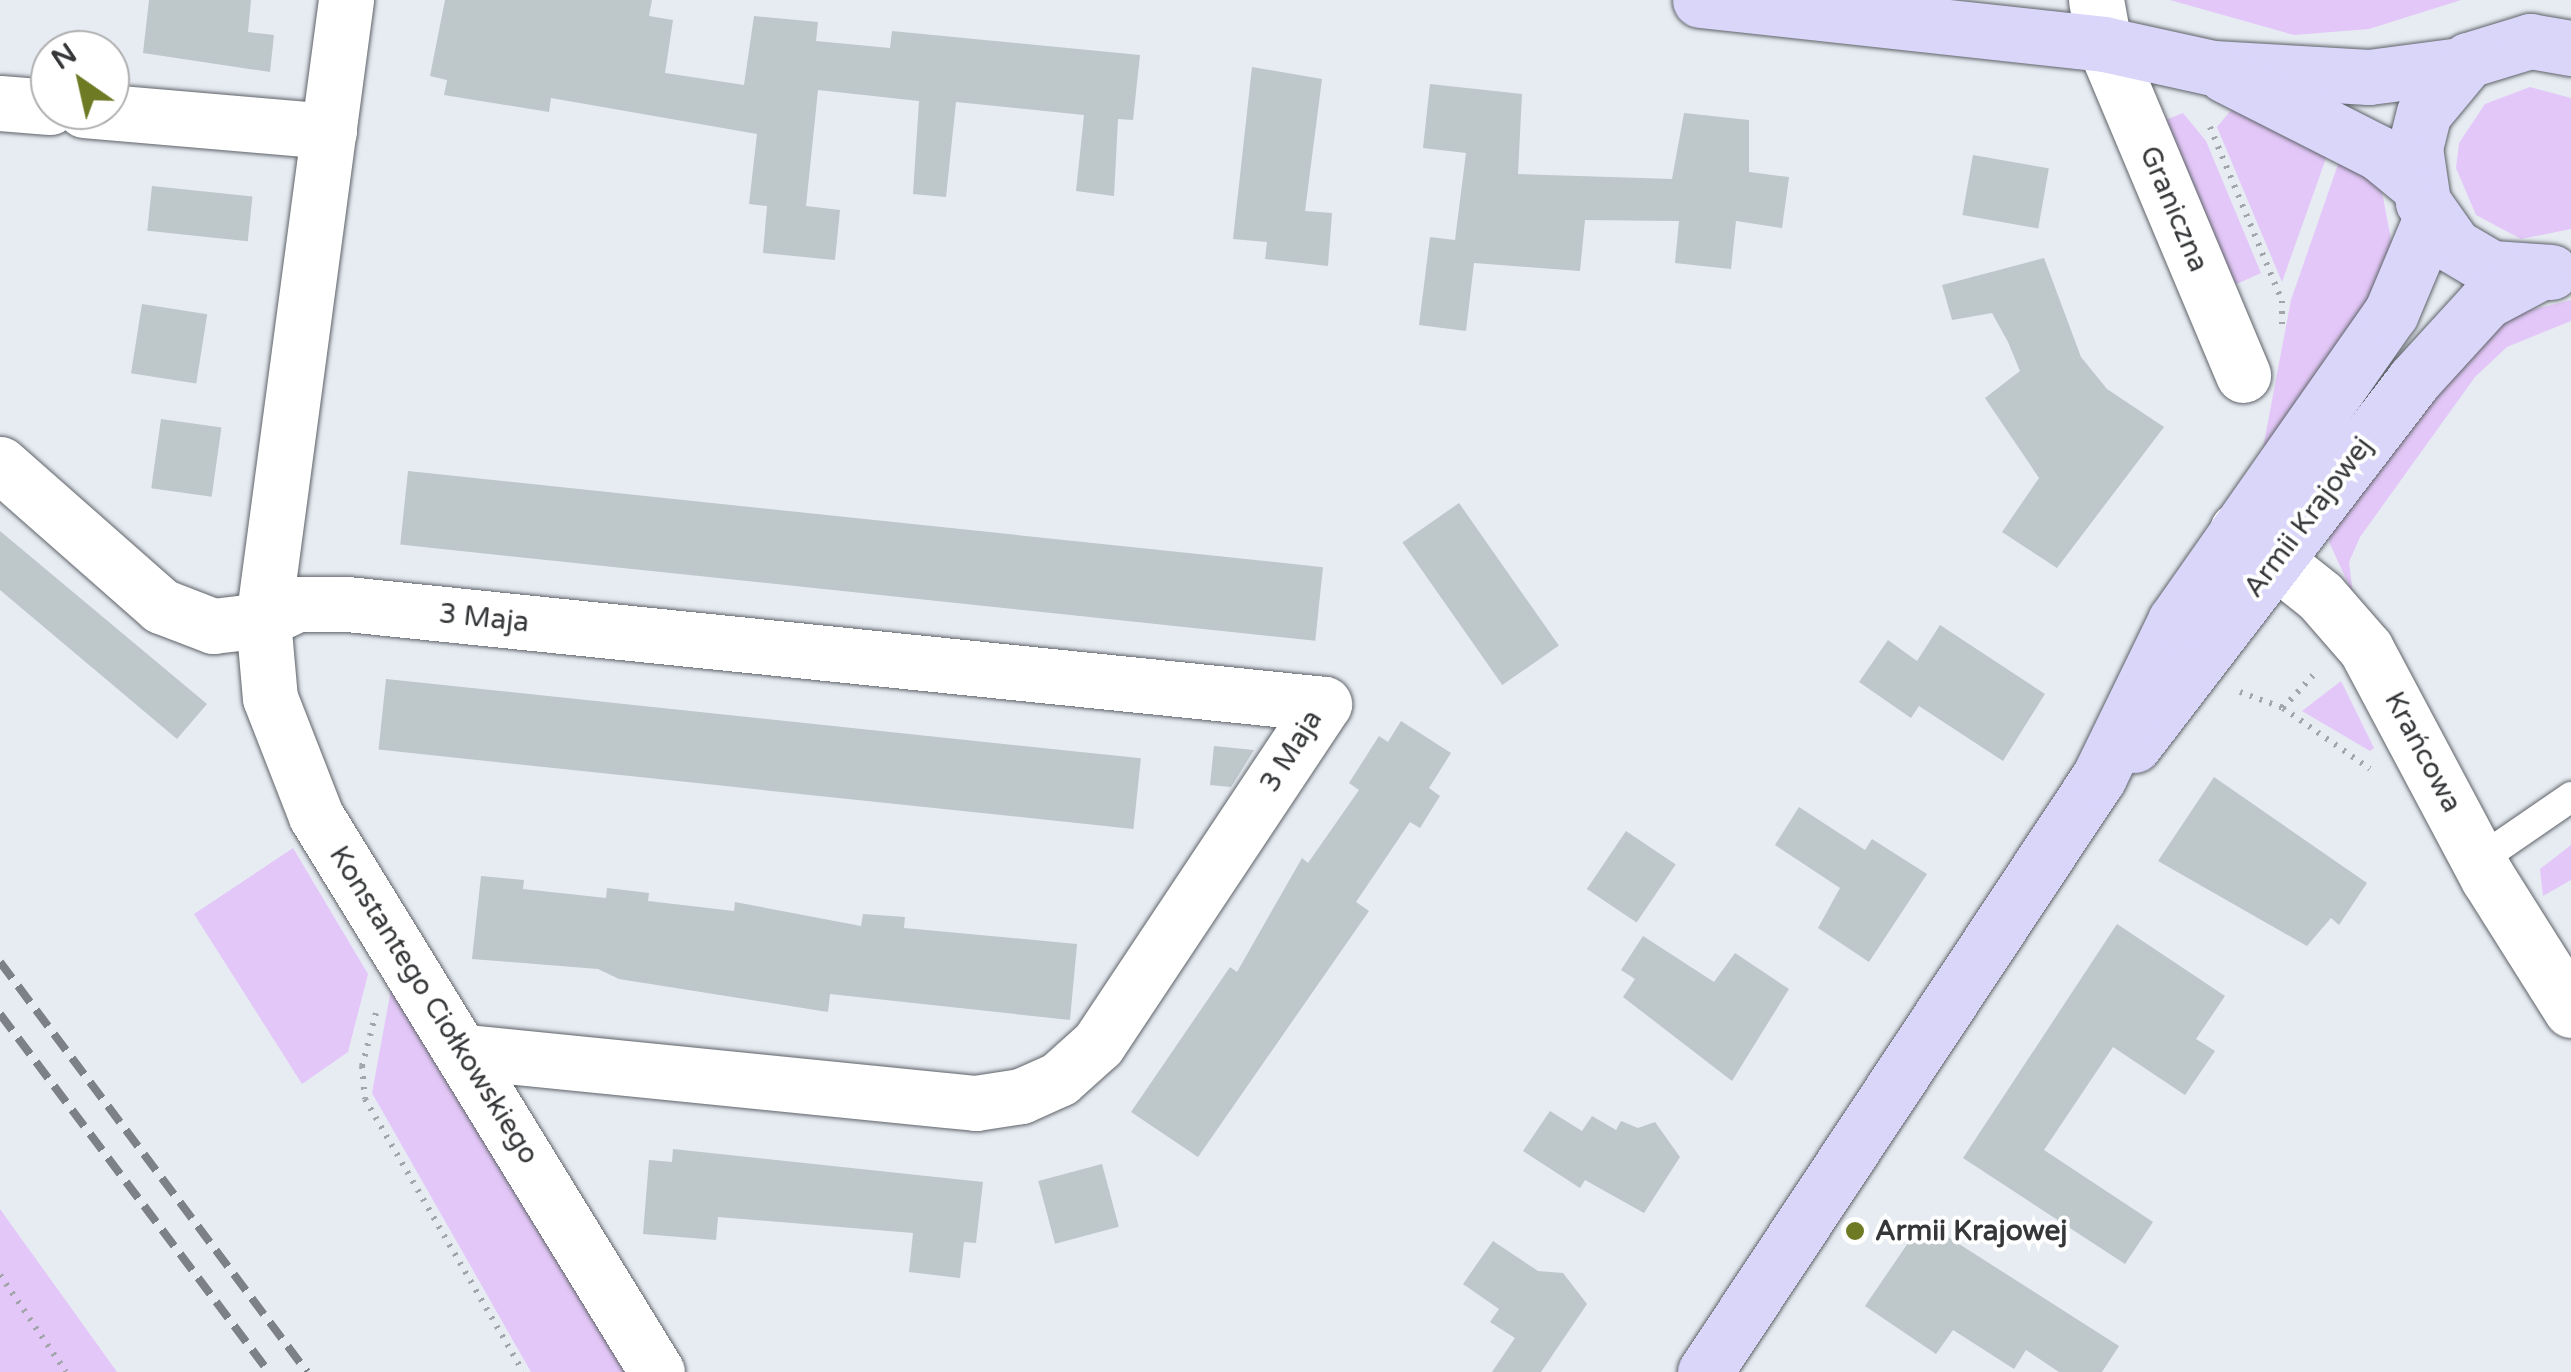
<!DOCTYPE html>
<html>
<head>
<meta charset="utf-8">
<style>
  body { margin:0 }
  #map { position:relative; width:2571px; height:1372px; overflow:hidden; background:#e7ecf3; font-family:"Varela Round",sans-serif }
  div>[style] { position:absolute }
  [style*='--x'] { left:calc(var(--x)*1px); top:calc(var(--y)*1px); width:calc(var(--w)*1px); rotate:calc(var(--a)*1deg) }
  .green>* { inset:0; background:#e3c7f8 }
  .building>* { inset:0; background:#bec7ca; transform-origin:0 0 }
  .path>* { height:6px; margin-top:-3px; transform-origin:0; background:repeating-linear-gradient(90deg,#a2a5aa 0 2.5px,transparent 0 10.5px) }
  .roads { filter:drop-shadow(0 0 2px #5e6368) drop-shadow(0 0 2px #5e6368) }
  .lane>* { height:30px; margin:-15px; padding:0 15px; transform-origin:15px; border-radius:15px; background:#fff }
  .street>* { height:55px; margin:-27.5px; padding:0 27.5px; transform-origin:27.5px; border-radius:27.5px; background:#fff }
  .secondary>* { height:55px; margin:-27.5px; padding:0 27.5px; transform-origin:27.5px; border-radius:27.5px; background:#d9d6fa }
  .rail>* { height:8px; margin-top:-4px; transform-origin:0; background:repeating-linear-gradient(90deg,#7d8084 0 20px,transparent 0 30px) }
  .dots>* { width:28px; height:28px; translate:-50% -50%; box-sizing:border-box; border:5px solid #fff; border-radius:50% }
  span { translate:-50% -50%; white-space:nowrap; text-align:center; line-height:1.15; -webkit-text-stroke:8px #fff; paint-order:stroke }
  .street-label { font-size:28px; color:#353739 }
  .poi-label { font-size:28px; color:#353739; font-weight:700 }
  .left { translate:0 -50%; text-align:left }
  .north { position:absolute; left:30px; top:30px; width:100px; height:100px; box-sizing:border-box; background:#fff; border:2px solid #aeafb0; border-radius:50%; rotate:326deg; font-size:28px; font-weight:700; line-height:40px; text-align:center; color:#353739 }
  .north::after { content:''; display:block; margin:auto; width:35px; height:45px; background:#6f7a25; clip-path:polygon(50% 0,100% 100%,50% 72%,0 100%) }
</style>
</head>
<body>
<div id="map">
  <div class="green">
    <i style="clip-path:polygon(2170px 0,2461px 0,2369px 29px,2294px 35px)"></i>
    <i style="clip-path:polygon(2530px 87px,2571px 98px,2571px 229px,2521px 239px,2476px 215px,2456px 168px,2459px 143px,2485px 104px)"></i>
    <i style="clip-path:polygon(2232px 109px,2330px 147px,2282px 282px,2217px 127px)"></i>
    <i style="clip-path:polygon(2183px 113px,2206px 141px,2261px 273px,2230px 287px,2158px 123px)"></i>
    <i style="clip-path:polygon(2343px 150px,2366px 165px,2382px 192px,2393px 250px,2384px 284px,2263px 448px,2291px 300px)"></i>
    <i style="clip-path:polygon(2571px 300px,2571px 321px,2507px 347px,2475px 377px,2360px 537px,2349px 562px,2353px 594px,2329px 542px,2334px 502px,2507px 316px)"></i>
    <i style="clip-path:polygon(2341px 681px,2374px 748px,2370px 751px,2302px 711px)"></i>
    <i style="clip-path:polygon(2571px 845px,2571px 880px,2543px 896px,2540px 869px)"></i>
    <i style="clip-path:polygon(293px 848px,368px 974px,348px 1052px,302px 1084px,194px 914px)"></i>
    <i style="clip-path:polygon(392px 984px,633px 1372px,531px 1372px,372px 1093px)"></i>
    <i style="clip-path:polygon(0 1209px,117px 1372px,0 1372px)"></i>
  </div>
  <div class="building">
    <i style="clip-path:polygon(149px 0,251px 0,248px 32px,274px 35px,270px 72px,143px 53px)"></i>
    <i style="clip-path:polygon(445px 0,652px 0,649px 16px,673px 20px,665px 73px,744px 85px,754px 16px,818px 22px,816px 41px,890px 48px,892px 31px,1140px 55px,1133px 120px,1118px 119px,1114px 196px,1076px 191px,1084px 115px,956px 102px,946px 197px,913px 194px,919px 101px,818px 90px,806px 206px,840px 210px,835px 260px,763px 253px,767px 206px,749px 204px,757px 134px,551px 98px,549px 112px,444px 95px,447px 80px,430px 76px)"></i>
    <i style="clip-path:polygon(1252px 67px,1322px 79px,1305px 211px,1332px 213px,1328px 266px,1265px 259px,1267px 242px,1233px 239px)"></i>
    <i style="clip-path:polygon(1430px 84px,1522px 94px,1518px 174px,1672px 179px,1684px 113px,1749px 120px,1749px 172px,1789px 177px,1782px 228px,1736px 221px,1731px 269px,1675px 263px,1679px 221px,1585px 220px,1580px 271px,1474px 263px,1466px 331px,1419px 325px,1430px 237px,1455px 240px,1466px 153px,1423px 148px)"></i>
    <i style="left:1973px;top:155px;width:77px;height:61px;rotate:10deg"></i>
    <i style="left:152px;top:186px;width:101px;height:45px;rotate:6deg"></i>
    <i style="clip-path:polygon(2044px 258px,2081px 357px,2107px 389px,2164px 427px,2057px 568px,2002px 532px,2039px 478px,1985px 398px,2020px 371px,2008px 342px,1992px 313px,1952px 320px,1942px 285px)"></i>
    <i style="left:142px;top:304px;width:66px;height:70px;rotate:9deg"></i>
    <i style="left:161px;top:419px;width:61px;height:70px;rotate:8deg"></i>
    <i style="left:408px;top:471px;width:920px;height:74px;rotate:6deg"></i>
    <i style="left:1459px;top:503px;width:174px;height:69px;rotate:55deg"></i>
    <i style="clip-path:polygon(0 531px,207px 704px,177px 739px,0 590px)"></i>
    <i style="clip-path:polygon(1940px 625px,2045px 694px,2003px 761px,1919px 706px,1911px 718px,1859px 682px,1888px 640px,1917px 661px)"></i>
    <i style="left:386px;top:679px;width:759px;height:71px;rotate:6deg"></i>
    <i style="clip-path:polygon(1401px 721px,1451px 753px,1429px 788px,1440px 796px,1420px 828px,1410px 822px,1356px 902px,1369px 911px,1198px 1157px,1131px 1112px,1230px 967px,1237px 972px,1302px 858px,1308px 863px,1359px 790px,1349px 783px,1379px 736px,1388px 742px)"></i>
    <i style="clip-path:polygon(1214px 746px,1254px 750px,1231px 787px,1210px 785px)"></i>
    <i style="clip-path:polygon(2214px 777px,2367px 883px,2339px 925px,2331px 918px,2307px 946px,2158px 861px)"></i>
    <i style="clip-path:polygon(1799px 807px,1865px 850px,1872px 839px,1927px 874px,1869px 962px,1818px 928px,1840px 888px,1775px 845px)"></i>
    <i style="left:1626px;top:831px;width:60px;height:70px;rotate:34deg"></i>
    <i style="clip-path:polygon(481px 876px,524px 880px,523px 889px,606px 898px,607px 888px,649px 893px,648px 901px,734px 911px,735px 902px,861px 926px,863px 914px,905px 917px,904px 928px,1077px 944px,1070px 1020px,830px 994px,828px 1012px,619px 979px,598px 969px,472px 959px)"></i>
    <i style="clip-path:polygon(2117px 924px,2225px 996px,2196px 1039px,2215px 1051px,2185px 1095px,2113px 1047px,2044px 1150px,2153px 1222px,2125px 1264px,1963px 1158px)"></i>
    <i style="clip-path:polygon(1643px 936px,1714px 982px,1735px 953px,1789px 989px,1732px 1081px,1623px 997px,1635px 979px,1621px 970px)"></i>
    <i style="clip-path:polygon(1550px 1111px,1582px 1131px,1592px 1116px,1616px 1130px,1621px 1121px,1638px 1128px,1655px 1122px,1680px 1157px,1644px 1213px,1585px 1180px,1580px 1188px,1523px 1151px)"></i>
    <i style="clip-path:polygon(673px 1149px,983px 1182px,976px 1243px,964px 1242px,960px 1278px,909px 1272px,913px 1233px,718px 1217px,716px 1240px,643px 1234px,649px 1160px,672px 1162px)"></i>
    <i style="left:1102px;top:1164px;width:65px;height:66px;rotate:75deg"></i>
    <i style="clip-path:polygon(1923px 1221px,2119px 1346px,2102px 1372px,2059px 1372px,2026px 1350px,2014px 1369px,1953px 1330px,1936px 1354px,1865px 1306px)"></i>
    <i style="clip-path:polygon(1493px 1241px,1538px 1271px,1563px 1273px,1587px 1304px,1541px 1372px,1492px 1372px,1515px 1338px,1490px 1322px,1499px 1309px,1463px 1284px)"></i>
  </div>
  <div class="path">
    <i style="--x:2210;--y:127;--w:188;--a:67.5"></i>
    <i style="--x:2282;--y:301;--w:28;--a:90"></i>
    <i style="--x:2240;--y:692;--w:46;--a:20.4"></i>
    <i style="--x:2283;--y:708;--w:106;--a:35"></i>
    <i style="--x:2283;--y:708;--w:49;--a:-47.5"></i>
    <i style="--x:376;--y:1013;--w:55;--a:104.8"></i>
    <i style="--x:362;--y:1066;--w:33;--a:85"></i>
    <i style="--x:365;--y:1099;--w:315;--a:59.9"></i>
    <i style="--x:0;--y:1275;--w:117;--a:55.8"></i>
  </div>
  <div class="roads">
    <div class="lane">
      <i style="--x:2478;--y:861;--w:113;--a:-34.5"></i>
    </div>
    <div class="street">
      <i style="--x:346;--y:0;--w:626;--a:97.62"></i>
      <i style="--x:263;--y:620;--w:78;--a:84.9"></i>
      <i style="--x:270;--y:698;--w:127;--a:68.7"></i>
      <i style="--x:316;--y:816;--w:652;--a:58.48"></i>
      <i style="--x:2096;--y:0;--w:45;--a:79.7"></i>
      <i style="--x:2104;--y:44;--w:359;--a:67.2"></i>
      <i style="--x:0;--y:103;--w:50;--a:4.6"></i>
      <i style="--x:84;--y:110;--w:246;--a:4.9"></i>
      <i style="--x:0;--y:464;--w:215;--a:41.4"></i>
      <i style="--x:161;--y:606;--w:56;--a:21"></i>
      <i style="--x:213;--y:626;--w:50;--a:-6.8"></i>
      <i style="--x:263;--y:620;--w:38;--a:-25"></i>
      <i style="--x:298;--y:604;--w:49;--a:0"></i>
      <i style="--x:347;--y:604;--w:982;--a:5.84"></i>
      <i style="--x:1324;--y:704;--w:408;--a:123.6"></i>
      <i style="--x:1098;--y:1044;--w:52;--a:138.1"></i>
      <i style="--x:1059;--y:1079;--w:42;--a:155.9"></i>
      <i style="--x:1021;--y:1096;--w:46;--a:171.2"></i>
      <i style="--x:976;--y:1103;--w:513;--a:-174.29"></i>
      <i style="--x:2237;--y:530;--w:106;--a:38.5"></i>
      <i style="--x:2320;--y:596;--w:70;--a:49"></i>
      <i style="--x:2366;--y:649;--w:259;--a:62"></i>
      <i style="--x:2488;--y:878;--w:156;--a:57.8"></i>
    </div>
    <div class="secondary">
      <i style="--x:1700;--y:0;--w:406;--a:6.2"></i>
      <i style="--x:2104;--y:44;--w:112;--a:12.4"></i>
      <i style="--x:2213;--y:68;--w:156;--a:3.3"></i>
      <i style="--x:2369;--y:77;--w:94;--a:-7.4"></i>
      <i style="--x:2225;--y:75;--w:173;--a:26.9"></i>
      <i style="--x:2379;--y:153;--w:50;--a:39.4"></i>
      <i style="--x:2551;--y:272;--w:60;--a:-176.2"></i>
      <i style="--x:2491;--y:268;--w:43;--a:-149.3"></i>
      <i style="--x:2454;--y:246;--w:54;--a:-125.2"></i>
      <i style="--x:2423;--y:202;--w:55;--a:-98.4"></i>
      <i style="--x:2415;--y:148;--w:36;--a:-76"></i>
      <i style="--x:2424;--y:113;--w:69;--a:-50.3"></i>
      <i style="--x:2468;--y:60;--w:65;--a:-17"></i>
      <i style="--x:2530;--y:41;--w:42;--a:9.7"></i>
      <i style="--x:2134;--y:745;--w:459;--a:-52.5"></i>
      <i style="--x:2413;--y:381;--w:108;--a:-47.6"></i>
      <i style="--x:2486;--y:301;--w:55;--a:-28"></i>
      <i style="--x:1705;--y:1372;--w:714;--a:-56.49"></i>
      <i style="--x:2099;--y:777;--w:174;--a:-64"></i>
      <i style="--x:2175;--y:621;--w:376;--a:-55"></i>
      <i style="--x:2391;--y:313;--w:103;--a:-67.2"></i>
    </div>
  </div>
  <div class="rail">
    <i style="--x:0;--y:962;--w:512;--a:53.17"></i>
    <i style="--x:0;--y:1014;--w:448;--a:53.1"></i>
  </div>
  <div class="dots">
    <i style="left:1855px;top:1231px;background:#6f7a25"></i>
  </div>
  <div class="street-label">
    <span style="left:2174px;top:209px;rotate:67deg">Graniczna</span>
    <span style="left:2308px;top:517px;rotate:-53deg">Armii Krajowej</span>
    <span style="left:484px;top:618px;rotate:6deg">3 Maja</span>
    <span style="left:1291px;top:751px;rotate:-58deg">3 Maja</span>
    <span style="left:2423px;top:752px;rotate:62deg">Krańcowa</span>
    <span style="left:434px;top:1005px;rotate:58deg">Konstantego Ciołkowskiego</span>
  </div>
  <div class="poi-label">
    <span class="left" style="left:1875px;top:1231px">Armii Krajowej</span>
  </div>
  <div class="north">N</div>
</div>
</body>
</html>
